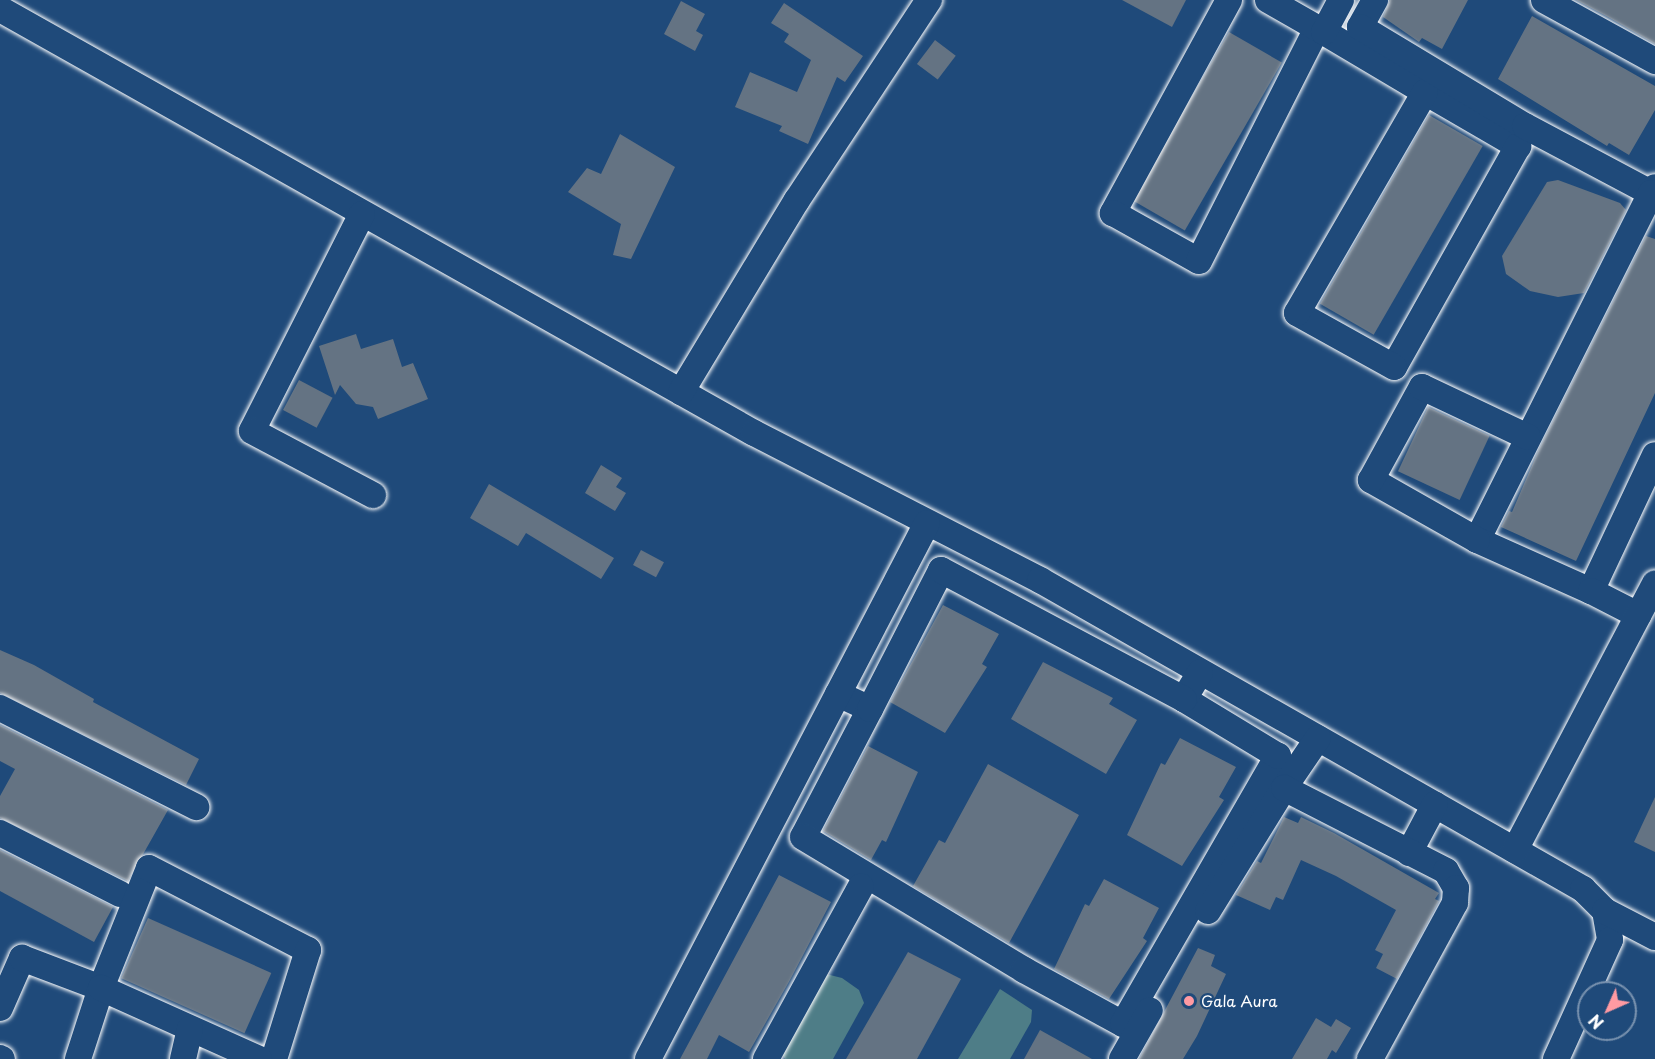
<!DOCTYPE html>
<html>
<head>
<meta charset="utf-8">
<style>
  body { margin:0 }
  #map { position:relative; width:1655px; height:1059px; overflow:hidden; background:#1f4a7a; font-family:"Playpen Sans",sans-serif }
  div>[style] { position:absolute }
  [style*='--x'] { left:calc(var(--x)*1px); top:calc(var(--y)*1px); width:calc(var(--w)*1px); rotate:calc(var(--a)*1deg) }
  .green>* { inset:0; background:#4e7d87 }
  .building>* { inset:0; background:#647383; transform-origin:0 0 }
  .roads { filter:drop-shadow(0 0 2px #fff) drop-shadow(0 0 2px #fff) }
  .minor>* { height:26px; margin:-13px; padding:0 13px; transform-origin:13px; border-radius:13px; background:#1f4a7a }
  .dots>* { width:16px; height:16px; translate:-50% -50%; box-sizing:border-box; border:3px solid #1f4a7a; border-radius:50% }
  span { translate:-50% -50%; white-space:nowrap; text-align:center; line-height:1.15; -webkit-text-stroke:4.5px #1f4a7a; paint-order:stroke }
  .poi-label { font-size:15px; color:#fff }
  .left { translate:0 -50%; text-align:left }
  .north { position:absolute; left:1577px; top:981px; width:60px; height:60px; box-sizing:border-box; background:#1f4a7a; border:2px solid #7992af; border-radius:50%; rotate:225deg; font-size:16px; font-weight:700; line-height:24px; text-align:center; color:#fff }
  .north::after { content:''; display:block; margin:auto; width:21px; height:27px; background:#ff9aa2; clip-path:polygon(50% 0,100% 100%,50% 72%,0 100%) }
</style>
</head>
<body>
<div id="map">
  <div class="green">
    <i style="clip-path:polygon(826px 974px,842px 978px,859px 990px,864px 1003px,833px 1059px,785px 1059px,779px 1048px)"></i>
    <i style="clip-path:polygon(1000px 989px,1032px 1010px,1031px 1022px,1010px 1059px,958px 1059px)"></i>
  </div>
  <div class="building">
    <i style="clip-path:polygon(1122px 0,1186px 0,1172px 27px)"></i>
    <i style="clip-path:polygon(1390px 0,1468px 0,1442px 49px,1422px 38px,1419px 42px,1383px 17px)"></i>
    <i style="clip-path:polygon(1576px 0,1655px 0,1655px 44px,1608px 17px)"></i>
    <i style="clip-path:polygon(681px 1px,705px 14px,696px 31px,703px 35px,695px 51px,664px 34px)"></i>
    <i style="clip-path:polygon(784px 3px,863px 56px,845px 82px,837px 77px,808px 144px,779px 131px,782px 126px,735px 107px,750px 72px,797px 92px,811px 60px,784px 42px,789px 34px,771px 23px)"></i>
    <i style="clip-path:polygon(1532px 16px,1655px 86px,1655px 110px,1629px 155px,1609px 143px,1607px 146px,1498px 79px)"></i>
    <i style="left:1229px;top:32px;width:61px;height:194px;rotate:30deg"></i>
    <i style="left:935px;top:40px;width:26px;height:30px;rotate:37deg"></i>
    <i style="left:1429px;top:115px;width:62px;height:218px;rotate:30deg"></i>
    <i style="clip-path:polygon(620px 134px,675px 167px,631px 259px,613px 255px,621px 224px,568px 192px,587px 168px,601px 174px)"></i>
    <i style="clip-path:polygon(1558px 180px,1620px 203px,1626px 210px,1584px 293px,1558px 297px,1530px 291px,1506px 274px,1502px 256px,1547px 182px)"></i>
    <i style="clip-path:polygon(1646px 236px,1655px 239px,1655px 393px,1576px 561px,1501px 527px,1509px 511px,1512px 512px,1539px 449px)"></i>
    <i style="clip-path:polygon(356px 334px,361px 349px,393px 339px,402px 367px,413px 363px,428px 399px,378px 419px,373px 407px,356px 404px,340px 385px,335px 395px,319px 346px)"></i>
    <i style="left:299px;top:380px;width:38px;height:34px;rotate:28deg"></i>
    <i style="left:1428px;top:407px;width:68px;height:71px;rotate:25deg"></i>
    <i style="clip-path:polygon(601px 465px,622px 478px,616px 487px,626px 493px,615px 511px,585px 493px)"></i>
    <i style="clip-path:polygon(489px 484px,614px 558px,601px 579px,526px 533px,518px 546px,470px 518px)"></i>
    <i style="left:641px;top:550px;width:26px;height:17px;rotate:28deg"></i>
    <i style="clip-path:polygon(943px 605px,999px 634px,982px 664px,987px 667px,945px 733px,890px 702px)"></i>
    <i style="clip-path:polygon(0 650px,34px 665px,94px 699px,93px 702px,199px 759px,186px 785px,0 693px)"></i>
    <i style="clip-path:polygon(1043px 662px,1113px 698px,1109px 704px,1137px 720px,1106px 774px,1011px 719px)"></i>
    <i style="clip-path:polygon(0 725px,168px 810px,128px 881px,0 818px,0 796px,15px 769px,0 761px)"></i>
    <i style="clip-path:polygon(1180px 738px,1236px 767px,1219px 797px,1224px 800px,1182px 866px,1127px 835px,1161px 763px,1165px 765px)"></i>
    <i style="clip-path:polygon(868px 746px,918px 772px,886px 842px,882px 840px,871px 860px,823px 831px)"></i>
    <i style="clip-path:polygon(988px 764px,1079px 815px,1009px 943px,913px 886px,939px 840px,945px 843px)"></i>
    <i style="clip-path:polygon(1655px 797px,1655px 852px,1634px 842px)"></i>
    <i style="clip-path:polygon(1284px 817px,1298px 823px,1301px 817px,1334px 833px,1439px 893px,1435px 899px,1439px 901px,1397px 979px,1376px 968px,1383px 954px,1375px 950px,1396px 910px,1336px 876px,1301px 860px,1283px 900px,1276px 897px,1270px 910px,1236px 895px,1257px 861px,1261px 863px)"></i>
    <i style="clip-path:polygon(0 850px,113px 907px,94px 942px,0 891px)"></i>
    <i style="clip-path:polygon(779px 875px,831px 902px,790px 980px,749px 1052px,719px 1035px,707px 1059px,680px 1059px)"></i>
    <i style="clip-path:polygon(1104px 879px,1159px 908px,1143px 938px,1147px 941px,1109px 999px,1054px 969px,1085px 904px,1089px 906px)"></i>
    <i style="left:148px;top:918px;width:135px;height:66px;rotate:24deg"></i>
    <i style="clip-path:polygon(1198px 948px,1215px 955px,1211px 966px,1226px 974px,1197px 1036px,1183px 1059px,1139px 1059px)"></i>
    <i style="clip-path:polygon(908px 952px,961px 979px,917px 1059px,846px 1059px)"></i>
    <i style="clip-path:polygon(1316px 1018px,1331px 1027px,1336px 1019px,1351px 1028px,1336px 1053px,1332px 1050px,1327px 1059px,1292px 1059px)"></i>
    <i style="clip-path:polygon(1040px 1030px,1092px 1059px,1024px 1059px)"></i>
  </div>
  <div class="roads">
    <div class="minor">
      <i style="--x:1229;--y:0;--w:243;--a:118.6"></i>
      <i style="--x:1113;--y:213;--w:98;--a:29.2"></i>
      <i style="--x:1199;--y:261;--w:261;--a:-63.1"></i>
      <i style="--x:1268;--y:0;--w:64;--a:29.7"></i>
      <i style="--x:1324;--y:32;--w:117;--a:30.7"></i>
      <i style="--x:1425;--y:92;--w:108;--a:30.1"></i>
      <i style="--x:1518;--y:146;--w:253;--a:119.3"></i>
      <i style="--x:1394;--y:367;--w:111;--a:-150.9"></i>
      <i style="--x:1297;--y:313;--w:255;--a:-59.9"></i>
      <i style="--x:1375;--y:0;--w:31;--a:119"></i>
      <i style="--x:1360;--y:27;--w:192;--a:31"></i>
      <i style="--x:1525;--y:126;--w:143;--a:28"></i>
      <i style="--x:1651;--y:193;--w:7;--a:-56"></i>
      <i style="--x:1544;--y:0;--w:127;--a:28.8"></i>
      <i style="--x:0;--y:9;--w:865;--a:29.35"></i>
      <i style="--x:754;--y:433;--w:322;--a:27.2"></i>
      <i style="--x:1040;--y:580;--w:625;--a:29.64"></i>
      <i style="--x:1583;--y:889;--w:31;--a:45"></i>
      <i style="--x:1605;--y:911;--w:29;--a:80"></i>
      <i style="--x:1610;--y:940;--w:131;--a:114.4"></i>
      <i style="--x:1324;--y:32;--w:36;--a:-62"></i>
      <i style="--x:1655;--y:195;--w:4;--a:-153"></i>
      <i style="--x:1651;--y:193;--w:388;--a:116.6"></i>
      <i style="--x:1477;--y:540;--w:125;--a:24.1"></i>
      <i style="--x:1591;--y:591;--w:150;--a:-64.8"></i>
      <i style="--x:362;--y:214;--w:243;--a:116.9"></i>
      <i style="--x:252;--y:431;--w:137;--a:27.9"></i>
      <i style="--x:681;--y:392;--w:224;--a:-58.9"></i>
      <i style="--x:797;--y:200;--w:240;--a:-56.6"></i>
      <i style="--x:1477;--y:540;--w:122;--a:-150.5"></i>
      <i style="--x:1371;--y:480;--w:106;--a:-61.3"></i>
      <i style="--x:1422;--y:387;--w:117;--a:25.3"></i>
      <i style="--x:1591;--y:591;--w:53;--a:27.1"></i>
      <i style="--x:838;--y:694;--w:35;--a:25"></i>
      <i style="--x:870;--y:709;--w:144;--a:117.6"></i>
      <i style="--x:803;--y:837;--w:258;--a:31"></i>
      <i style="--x:1024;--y:970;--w:113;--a:28.6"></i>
      <i style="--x:1123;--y:1024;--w:310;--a:-60"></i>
      <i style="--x:1278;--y:756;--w:110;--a:-148.8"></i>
      <i style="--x:1184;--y:699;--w:31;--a:-59"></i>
      <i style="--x:0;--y:708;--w:220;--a:26.8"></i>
      <i style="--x:870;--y:709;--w:156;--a:-62.9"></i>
      <i style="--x:941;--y:570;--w:275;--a:28"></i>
      <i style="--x:1284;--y:788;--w:60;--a:-55.8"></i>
      <i style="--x:0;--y:833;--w:135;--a:26.9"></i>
      <i style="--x:1515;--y:850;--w:301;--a:-62.3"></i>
      <i style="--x:1409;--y:853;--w:55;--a:-62"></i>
      <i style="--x:1208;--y:911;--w:145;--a:-58.3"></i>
      <i style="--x:1284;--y:788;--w:182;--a:27.1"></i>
      <i style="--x:1446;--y:871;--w:20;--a:60"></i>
      <i style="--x:1456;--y:888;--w:15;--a:94"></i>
      <i style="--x:1455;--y:903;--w:178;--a:118.6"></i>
      <i style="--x:1605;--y:911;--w:56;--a:27.5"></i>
      <i style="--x:0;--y:1008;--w:55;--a:-66.3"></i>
      <i style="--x:22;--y:958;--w:85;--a:20.8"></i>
      <i style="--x:101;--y:988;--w:129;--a:-68.2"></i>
      <i style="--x:149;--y:868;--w:179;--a:27.3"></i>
      <i style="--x:308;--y:950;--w:114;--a:107.3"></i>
      <i style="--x:0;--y:1058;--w:2;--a:27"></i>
      <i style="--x:78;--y:1059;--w:75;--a:-72.1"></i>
      <i style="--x:101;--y:988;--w:173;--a:24.2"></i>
      <i style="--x:183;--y:1059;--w:31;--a:-77"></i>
      <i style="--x:648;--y:1059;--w:604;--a:-62.5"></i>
      <i style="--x:766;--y:1059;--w:197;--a:-61.2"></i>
      <i style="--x:1122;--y:1059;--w:56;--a:-60.3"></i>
    </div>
  </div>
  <div class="dots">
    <i style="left:1189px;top:1001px;background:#ff9aa2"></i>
  </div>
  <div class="poi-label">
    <span class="left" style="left:1201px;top:1001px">Gala Aura</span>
  </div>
  <div class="north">N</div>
</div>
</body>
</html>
